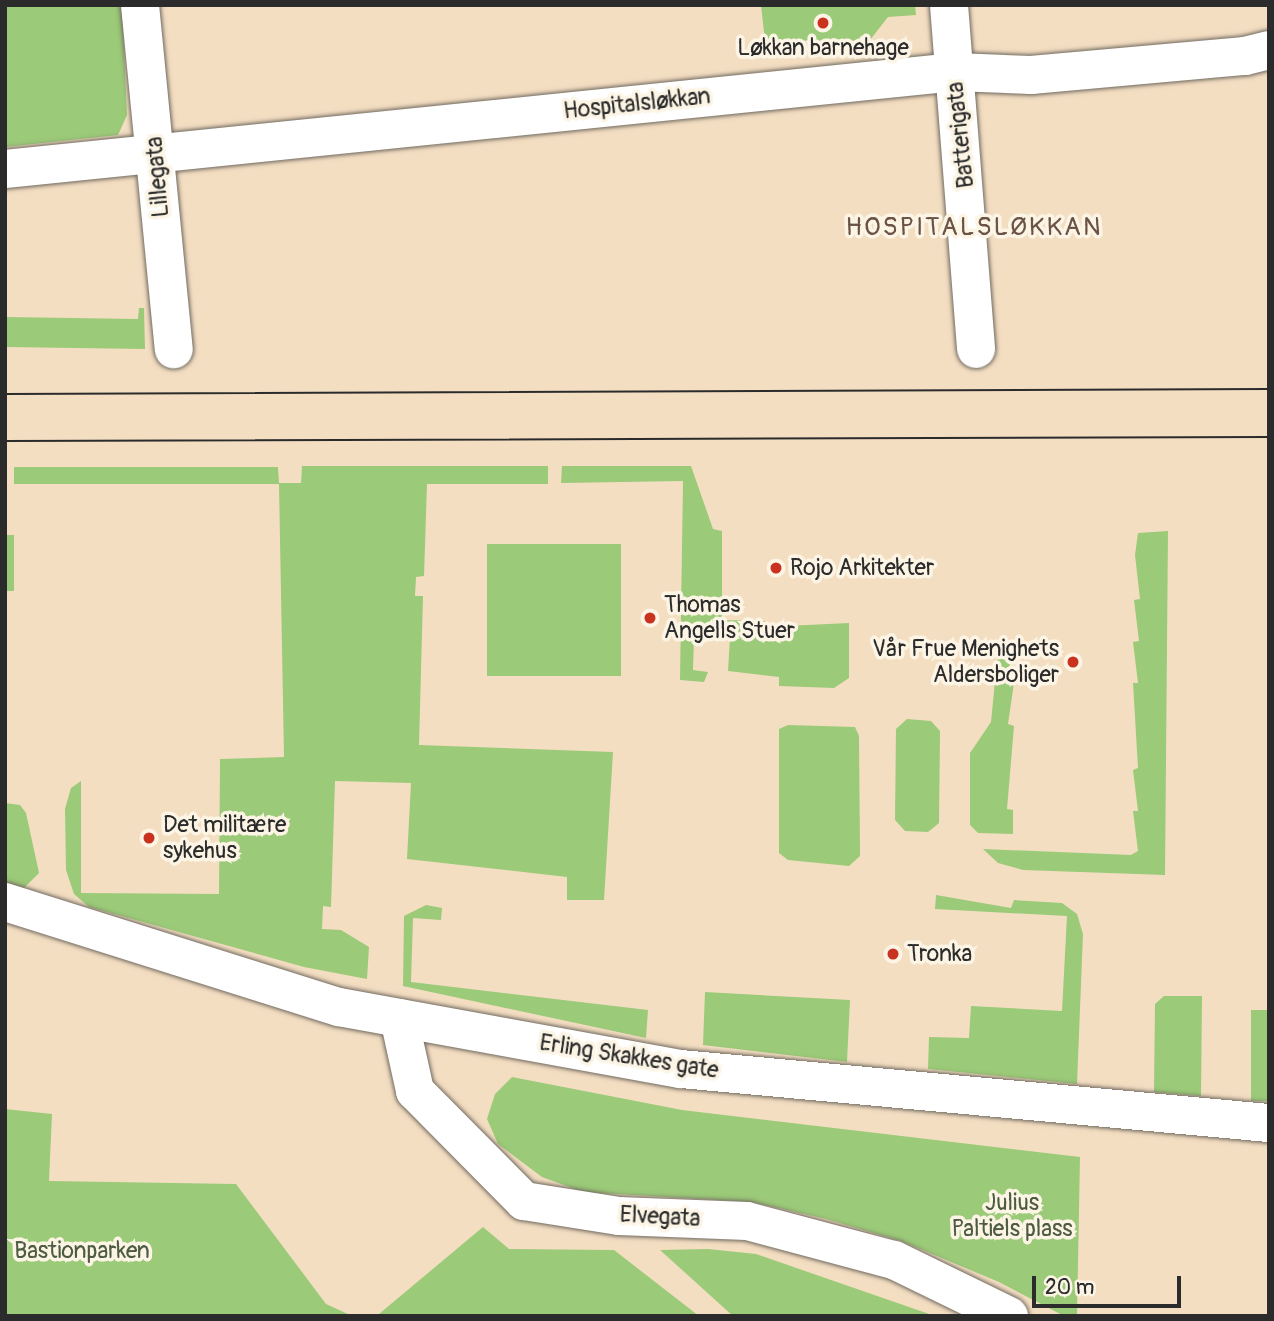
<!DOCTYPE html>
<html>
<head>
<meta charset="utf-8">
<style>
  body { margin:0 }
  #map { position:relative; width:1274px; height:1321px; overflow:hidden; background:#f4dec2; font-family:Pangolin,sans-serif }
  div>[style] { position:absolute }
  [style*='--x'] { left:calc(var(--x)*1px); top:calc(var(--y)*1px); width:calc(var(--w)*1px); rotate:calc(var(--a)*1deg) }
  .green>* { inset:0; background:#9bca78; transform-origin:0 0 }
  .roads { filter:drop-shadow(0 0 2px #716a60) drop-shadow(0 0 2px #716a60) }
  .minor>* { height:38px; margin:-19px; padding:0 19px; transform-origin:19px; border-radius:19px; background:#fff }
  .tram>* { height:2px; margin:-1px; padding:0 1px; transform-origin:1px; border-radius:1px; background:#2b2b2b }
  .dots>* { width:19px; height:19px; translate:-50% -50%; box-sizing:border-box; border:4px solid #fcf5e5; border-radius:50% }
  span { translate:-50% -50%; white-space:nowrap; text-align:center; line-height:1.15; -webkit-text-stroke:7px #fcf5e5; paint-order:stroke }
  .poi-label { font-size:23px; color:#2b2b2b }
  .left { translate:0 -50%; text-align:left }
  .right { translate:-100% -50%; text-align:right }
  .street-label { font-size:23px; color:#2b2b2b }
  .park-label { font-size:23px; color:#4d5b42 }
  .quarter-label { font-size:26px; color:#6b5246; letter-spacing:2px }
  .frame { position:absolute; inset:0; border:7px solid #2b2b2b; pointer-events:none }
  .scale { position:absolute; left:1032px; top:1276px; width:149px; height:32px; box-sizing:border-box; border:4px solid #2b2b2b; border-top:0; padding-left:9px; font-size:21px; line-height:24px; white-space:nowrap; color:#2b2b2b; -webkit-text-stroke:5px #fcf5e5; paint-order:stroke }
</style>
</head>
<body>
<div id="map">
  <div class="green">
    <i style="clip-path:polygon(5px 5px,122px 5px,127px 115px,118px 135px,5px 147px)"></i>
    <i style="clip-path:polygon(761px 5px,915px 5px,916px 15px,888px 17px,870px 40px,811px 46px,810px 40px,796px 42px,797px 48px,766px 50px)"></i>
    <i style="clip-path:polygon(139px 308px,144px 308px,145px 349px,5px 347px,5px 317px,138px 319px)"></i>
    <i style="clip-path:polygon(302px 466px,548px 466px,548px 484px,427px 484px,424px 576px,416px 577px,415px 596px,423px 596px,419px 745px,613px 752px,604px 900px,567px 900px,567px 877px,407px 859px,411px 783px,335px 781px,331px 907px,323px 906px,322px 929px,341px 930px,369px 947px,367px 979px,304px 967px,89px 907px,74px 894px,66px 870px,65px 809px,71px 788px,81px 781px,81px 893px,219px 894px,220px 759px,284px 757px,279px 484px,14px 484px,14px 467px,278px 467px,279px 483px,301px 483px)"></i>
    <i style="clip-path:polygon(562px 466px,691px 466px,713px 529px,722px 531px,722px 620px,765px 621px,765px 627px,849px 623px,849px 678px,834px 688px,779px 686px,779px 677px,728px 671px,730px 638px,694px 637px,693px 670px,708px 672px,704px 682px,680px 680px,683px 481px,561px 483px)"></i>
    <i style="clip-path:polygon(1168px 531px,1165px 875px,1023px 870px,998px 863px,983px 849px,1131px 855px,1138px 851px,1133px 811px,1138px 811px,1133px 770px,1138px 768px,1133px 683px,1138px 683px,1133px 642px,1139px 641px,1134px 600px,1140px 599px,1135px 555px,1138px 533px)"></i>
    <i style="left:5px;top:535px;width:9px;height:56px"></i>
    <i style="left:487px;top:544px;width:134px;height:132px"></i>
    <i style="clip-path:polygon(999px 640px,1014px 641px,1007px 682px,1014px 683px,1008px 724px,1014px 726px,1007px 809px,1013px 810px,1013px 834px,978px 833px,970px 825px,970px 753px,991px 722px)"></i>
    <i style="clip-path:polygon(907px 719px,931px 721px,940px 731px,939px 823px,928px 832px,905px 831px,895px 820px,896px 729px)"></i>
    <i style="clip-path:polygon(788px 725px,855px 727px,859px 736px,860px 856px,849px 866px,788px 860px,779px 853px,779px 729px)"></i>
    <i style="clip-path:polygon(5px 803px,20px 805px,26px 813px,39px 873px,24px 888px,5px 882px)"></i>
    <i style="clip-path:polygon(936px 895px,1011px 908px,1014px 900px,1062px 903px,1077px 914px,1083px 934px,1077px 1084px,928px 1069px,929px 1037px,969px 1038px,971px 1006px,1062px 1011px,1067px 916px,935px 909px)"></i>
    <i style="clip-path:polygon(426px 905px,442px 908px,441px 920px,413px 918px,411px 982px,648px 1010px,646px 1038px,403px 986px,404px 916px)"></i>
    <i style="clip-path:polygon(705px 992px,850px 1000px,847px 1062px,703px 1045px)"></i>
    <i style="clip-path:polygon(1164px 996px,1202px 996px,1201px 1096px,1154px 1092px,1155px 1004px)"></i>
    <i style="left:1251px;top:1010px;width:18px;height:91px"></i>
    <i style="clip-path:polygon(512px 1077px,682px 1110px,1080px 1157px,1077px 1316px,1064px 1316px,999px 1282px,901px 1241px,826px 1219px,752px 1202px,583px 1192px,542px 1177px,498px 1144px,487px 1119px,495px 1094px)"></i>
    <i style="clip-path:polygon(5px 1109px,52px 1114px,49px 1181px,236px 1184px,326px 1304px,350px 1315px,379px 1314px,483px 1227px,509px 1249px,614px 1250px,699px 1316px,5px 1316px)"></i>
    <i style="clip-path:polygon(708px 1249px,756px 1254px,935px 1316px,733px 1316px,660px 1250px)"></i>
  </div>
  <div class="roads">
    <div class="minor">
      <i style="--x:140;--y:5;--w:346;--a:84.4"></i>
      <i style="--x:949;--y:5;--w:345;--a:85.5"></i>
      <i style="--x:5;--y:169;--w:955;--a:-5.83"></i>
      <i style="--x:955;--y:72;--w:76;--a:2.3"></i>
      <i style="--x:1031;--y:75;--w:215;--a:-5.1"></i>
      <i style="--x:1245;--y:56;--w:25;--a:-14"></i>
      <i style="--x:5;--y:902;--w:350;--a:17.5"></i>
      <i style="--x:339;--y:1007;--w:348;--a:10.3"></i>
      <i style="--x:681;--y:1069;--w:590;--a:5.25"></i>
      <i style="--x:399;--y:1018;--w:75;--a:77.6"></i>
      <i style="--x:415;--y:1091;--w:155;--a:45.3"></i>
      <i style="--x:524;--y:1201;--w:96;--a:9"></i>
      <i style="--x:619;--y:1216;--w:128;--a:2.2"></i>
      <i style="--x:747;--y:1221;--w:152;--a:14.9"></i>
      <i style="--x:894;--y:1260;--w:128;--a:26"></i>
    </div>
  </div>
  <div class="tram">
    <i style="--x:5;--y:394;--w:1264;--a:-0.23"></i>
    <i style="--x:5;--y:441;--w:1264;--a:-0.18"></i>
  </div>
  <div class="dots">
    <i style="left:823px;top:23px;background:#c8321e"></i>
    <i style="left:776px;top:568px;background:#c8321e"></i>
    <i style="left:650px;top:618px;background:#c8321e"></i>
    <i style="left:1073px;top:662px;background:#c8321e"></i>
    <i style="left:149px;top:838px;background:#c8321e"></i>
    <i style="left:893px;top:954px;background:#c8321e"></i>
  </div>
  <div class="poi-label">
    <span style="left:823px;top:48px">Løkkan barnehage</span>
    <span class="left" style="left:790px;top:568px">Rojo Arkitekter</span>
    <span class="left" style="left:664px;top:618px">Thomas<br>Angells Stuer</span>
    <span class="right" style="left:1059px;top:662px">Vår Frue Menighets<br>Aldersboliger</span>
    <span class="left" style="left:163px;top:838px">Det militære<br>sykehus</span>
    <span class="left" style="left:907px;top:954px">Tronka</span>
  </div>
  <div class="street-label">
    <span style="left:637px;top:104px;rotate:-6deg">Hospitalsløkkan</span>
    <span style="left:961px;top:135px;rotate:-96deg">Batterigata</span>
    <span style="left:158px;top:177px;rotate:-95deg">Lillegata</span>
    <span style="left:629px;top:1057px;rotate:9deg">Erling Skakkes gate</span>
    <span style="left:660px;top:1217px;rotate:3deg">Elvegata</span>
  </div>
  <div class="park-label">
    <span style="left:1012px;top:1216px">Julius<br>Paltiels plass</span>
    <span style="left:82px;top:1251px">Bastionparken</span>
  </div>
  <div class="quarter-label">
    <span style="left:974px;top:228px">HOSPITALSLØKKAN</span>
  </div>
  <div class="frame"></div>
  <div class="scale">20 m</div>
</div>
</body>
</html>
